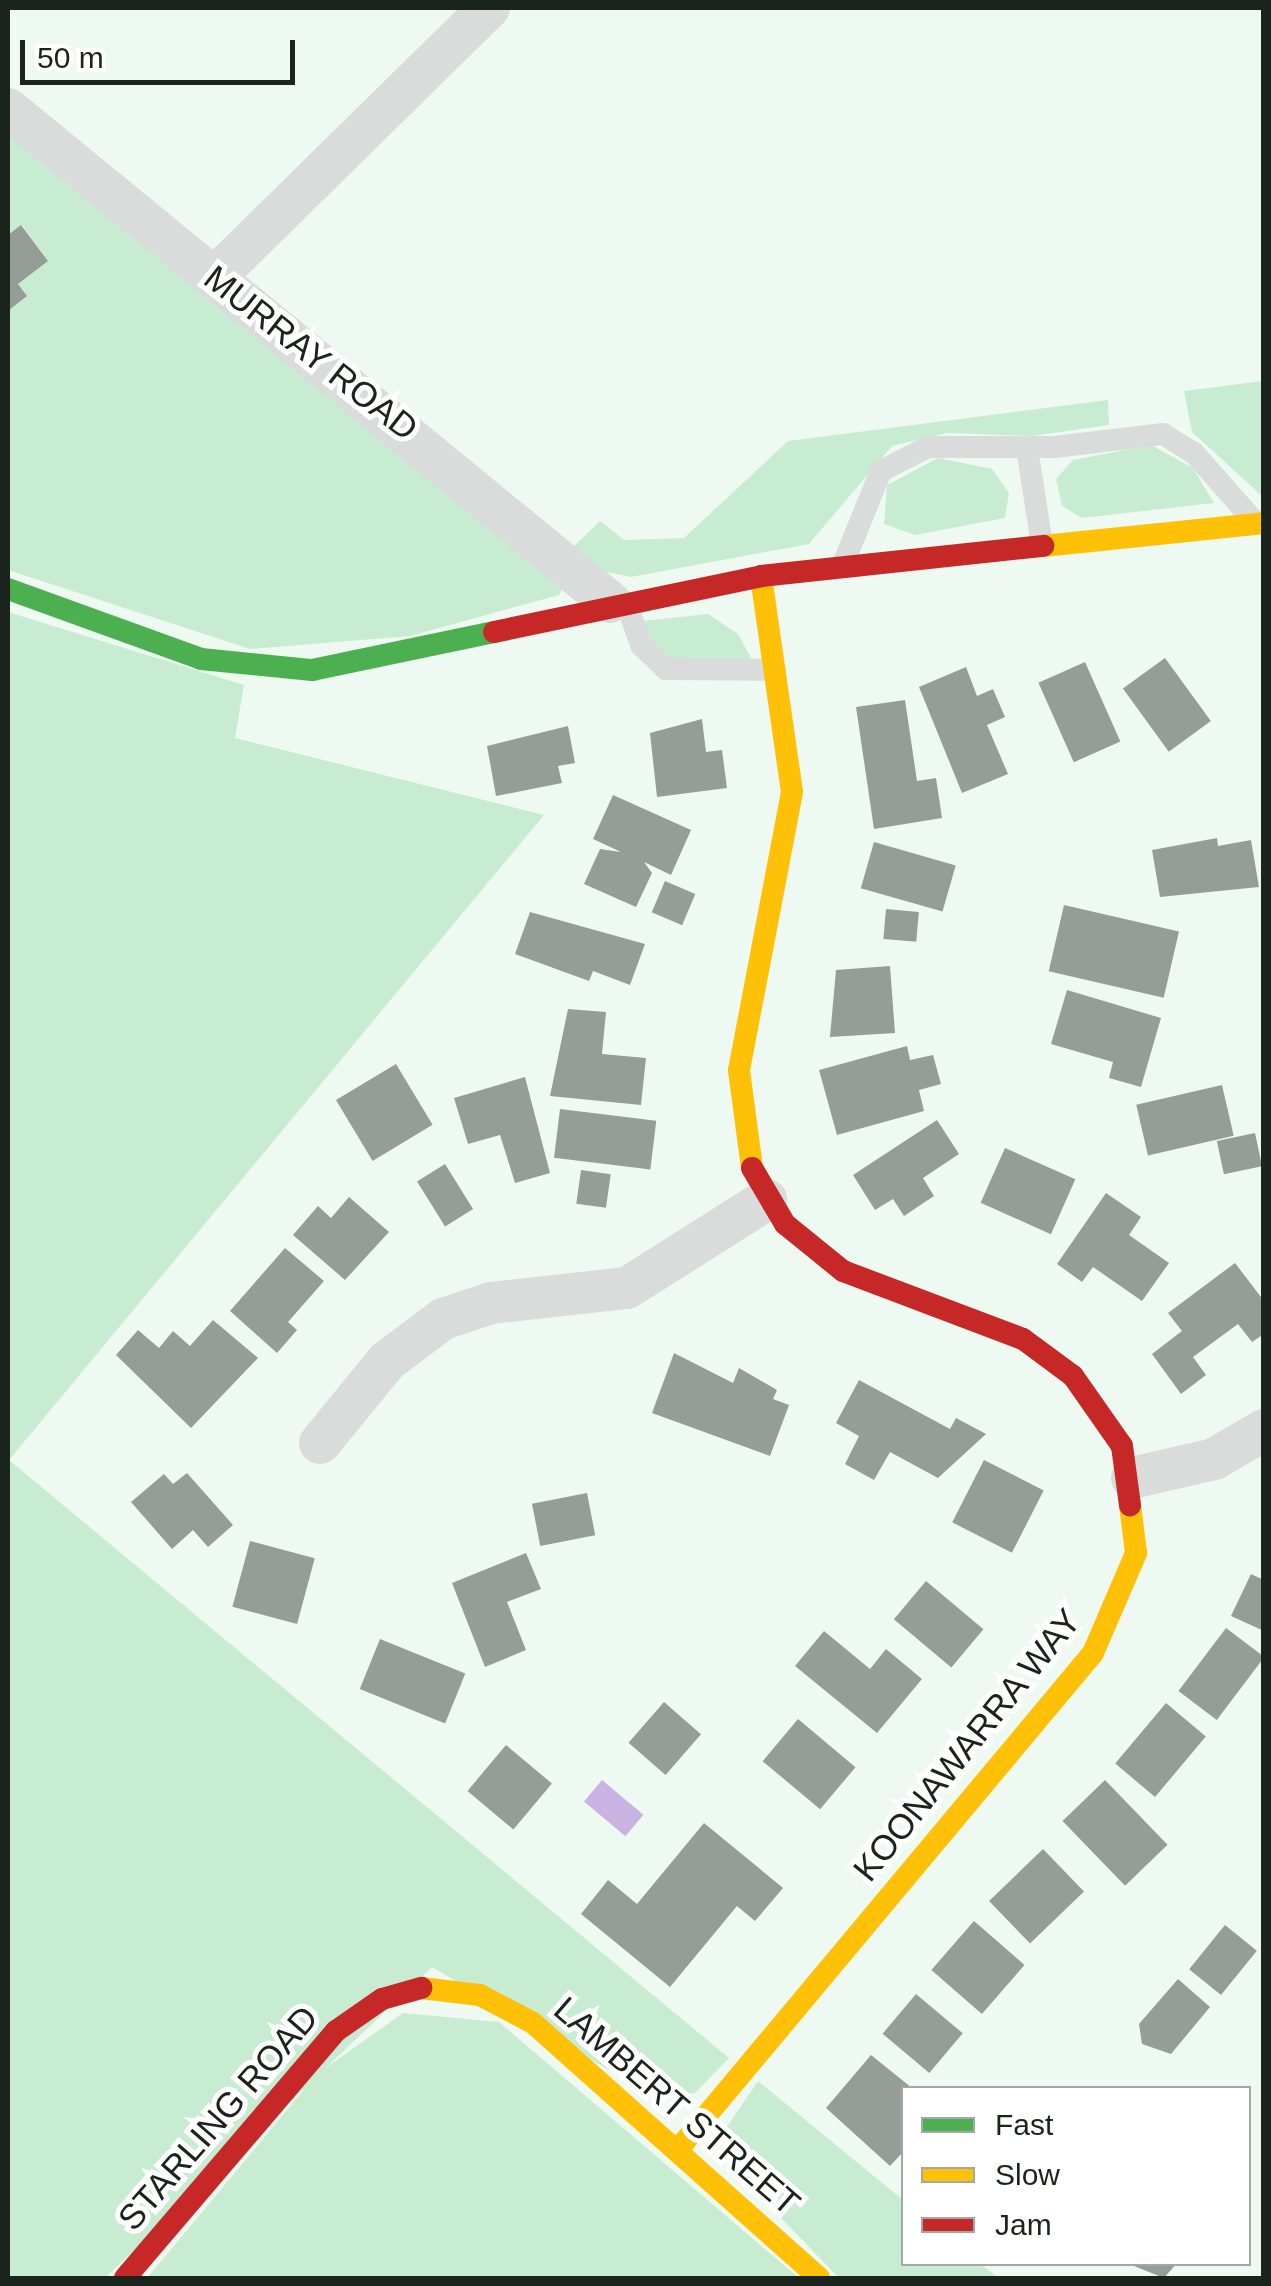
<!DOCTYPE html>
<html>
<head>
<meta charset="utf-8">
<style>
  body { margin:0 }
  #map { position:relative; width:1271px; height:2286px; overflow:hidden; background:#eefaf1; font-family:Helvetica,sans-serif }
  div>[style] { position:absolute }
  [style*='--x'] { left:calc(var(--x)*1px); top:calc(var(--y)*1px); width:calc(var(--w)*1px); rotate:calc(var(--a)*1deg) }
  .green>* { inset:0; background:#c8ecd2 }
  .water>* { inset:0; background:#c8b3e3; transform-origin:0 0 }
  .building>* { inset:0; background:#949e97; transform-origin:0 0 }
  .lane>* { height:22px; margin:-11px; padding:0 11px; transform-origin:11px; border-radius:11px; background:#dadcdb }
  .street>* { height:42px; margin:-21px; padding:0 21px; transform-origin:21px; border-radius:21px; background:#dadcdb }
  .fast>* { height:22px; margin:-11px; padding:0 11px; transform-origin:11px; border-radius:11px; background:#4caf50 }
  .slow>* { height:22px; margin:-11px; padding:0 11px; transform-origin:11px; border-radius:11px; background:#ffc107 }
  .jam>* { height:22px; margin:-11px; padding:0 11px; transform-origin:11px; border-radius:11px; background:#c62828 }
  span { translate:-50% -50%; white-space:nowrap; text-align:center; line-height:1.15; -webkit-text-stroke:10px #fff; paint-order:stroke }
  .street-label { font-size:35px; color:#1b231d }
  .frame { position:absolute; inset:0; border:10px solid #1b231d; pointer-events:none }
  .legend { position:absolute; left:901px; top:2086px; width:350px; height:180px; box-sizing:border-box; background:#fff; border:2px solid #a4a7a5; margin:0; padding:12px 18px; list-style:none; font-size:30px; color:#1b231d }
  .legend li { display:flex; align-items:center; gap:20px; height:50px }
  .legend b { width:50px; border:2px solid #a4a7a5 }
  .scale { position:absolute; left:20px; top:40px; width:275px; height:45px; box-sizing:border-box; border:5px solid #1b231d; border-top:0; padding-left:12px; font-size:30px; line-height:35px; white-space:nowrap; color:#1b231d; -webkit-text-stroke:8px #fff; paint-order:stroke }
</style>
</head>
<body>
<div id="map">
  <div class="green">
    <i style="clip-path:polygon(8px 126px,563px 588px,559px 595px,410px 636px,250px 649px,8px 570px,8px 311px,27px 296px,18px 284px,48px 261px,22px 225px,8px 235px)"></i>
    <i style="clip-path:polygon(1263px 381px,1263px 497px,1192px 432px,1184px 391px)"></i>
    <i style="clip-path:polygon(1108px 400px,1109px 425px,1032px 436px,947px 433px,892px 446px,809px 544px,631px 577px,602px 571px,572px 548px,600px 521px,624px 540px,684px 538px,788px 441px)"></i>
    <i style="clip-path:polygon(1151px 445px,1193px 468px,1214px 503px,1082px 518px,1062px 506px,1056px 479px,1073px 460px)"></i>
    <i style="clip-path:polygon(938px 458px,992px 469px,1009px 493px,1005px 518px,915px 535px,884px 524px,887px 485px)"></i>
    <i style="clip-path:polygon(8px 612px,244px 685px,235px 738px,544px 815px,9px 1460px,729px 2058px,695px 2093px,657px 2098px,432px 1967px,105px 2278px,8px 2278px)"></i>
    <i style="clip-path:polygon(708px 614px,738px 634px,752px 660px,676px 662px,651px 645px,643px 621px)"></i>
    <i style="clip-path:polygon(403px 2013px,499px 2022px,799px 2278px,147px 2278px,317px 2074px)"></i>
    <i style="clip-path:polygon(758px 2081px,903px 2200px,904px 2264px,980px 2264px,999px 2278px,839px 2278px,729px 2164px,726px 2128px)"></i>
  </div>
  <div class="water">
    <i style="left:602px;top:1780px;width:54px;height:28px;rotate:40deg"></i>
  </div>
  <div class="building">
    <i style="clip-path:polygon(21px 225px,48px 261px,18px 284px,27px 296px,8px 311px,8px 235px)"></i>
    <i style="left:1165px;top:658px;width:78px;height:52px;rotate:54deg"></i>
    <i style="left:1085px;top:662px;width:87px;height:51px;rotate:66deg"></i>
    <i style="clip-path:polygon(966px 667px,977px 696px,993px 689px,1005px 717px,987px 725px,1008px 774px,962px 793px,919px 687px)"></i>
    <i style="clip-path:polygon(905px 700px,917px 781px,936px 778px,942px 818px,874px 829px,856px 707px)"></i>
    <i style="clip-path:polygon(702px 719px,706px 752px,722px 750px,727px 788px,657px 797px,650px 733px)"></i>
    <i style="clip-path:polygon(568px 726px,575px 763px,558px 766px,562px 783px,496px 796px,487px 746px)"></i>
    <i style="clip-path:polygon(613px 795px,691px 830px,671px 875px,644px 862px,652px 873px,636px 907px,584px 884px,600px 849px,621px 852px,593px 839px)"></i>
    <i style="clip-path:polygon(1217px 838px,1218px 846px,1251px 840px,1259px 887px,1160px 897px,1152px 850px)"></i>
    <i style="left:874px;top:842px;width:85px;height:48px;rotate:16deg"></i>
    <i style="left:665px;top:881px;width:33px;height:34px;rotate:23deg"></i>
    <i style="left:1064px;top:905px;width:118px;height:68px;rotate:13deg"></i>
    <i style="left:886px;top:909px;width:33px;height:30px;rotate:5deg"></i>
    <i style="clip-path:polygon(530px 912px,645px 944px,630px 985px,593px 971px,589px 981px,515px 954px)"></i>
    <i style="clip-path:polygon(890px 966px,895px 1033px,830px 1037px,836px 970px)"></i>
    <i style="clip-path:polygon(1067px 990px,1161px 1018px,1141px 1087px,1109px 1078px,1113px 1062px,1051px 1044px)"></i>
    <i style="clip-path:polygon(568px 1009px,606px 1012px,602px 1054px,646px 1058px,641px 1105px,550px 1096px)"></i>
    <i style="clip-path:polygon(907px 1046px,910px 1060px,933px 1055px,941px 1084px,919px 1090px,924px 1111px,837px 1135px,819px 1070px)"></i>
    <i style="left:396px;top:1064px;width:71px;height:70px;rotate:59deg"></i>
    <i style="clip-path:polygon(525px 1077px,550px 1173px,515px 1183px,500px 1135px,468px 1144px,454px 1098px)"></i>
    <i style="left:1222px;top:1085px;width:52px;height:88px;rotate:77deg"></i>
    <i style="left:560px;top:1109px;width:97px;height:49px;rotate:7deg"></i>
    <i style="clip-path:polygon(937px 1120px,959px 1154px,923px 1178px,934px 1196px,904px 1216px,893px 1199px,875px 1210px,853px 1175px)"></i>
    <i style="left:1255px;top:1133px;width:34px;height:39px;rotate:78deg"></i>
    <i style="left:1005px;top:1148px;width:77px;height:60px;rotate:24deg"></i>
    <i style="left:445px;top:1164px;width:53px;height:33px;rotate:58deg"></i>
    <i style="left:581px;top:1170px;width:30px;height:34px;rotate:8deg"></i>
    <i style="clip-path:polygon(1106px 1193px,1141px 1217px,1129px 1235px,1169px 1263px,1142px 1301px,1093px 1267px,1082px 1282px,1057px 1264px)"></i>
    <i style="clip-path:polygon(349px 1197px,389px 1232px,345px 1280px,293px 1235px,318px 1206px,331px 1218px)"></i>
    <i style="clip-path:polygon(285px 1248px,324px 1281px,288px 1322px,297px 1330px,277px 1353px,230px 1311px)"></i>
    <i style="clip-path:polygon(1235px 1263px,1264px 1301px,1264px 1334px,1252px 1342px,1238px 1324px,1193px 1357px,1206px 1375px,1181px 1394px,1152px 1354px,1182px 1331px,1168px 1313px)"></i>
    <i style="clip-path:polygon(213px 1320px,258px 1358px,191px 1428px,116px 1355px,138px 1330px,159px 1348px,173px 1331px,190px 1346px)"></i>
    <i style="clip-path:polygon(674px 1353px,733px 1383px,739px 1368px,777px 1390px,773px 1399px,789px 1405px,770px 1456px,652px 1413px)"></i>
    <i style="clip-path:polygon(859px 1380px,950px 1429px,956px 1418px,986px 1434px,938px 1478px,890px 1452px,874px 1480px,845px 1464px,859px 1436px,836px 1423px)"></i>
    <i style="left:984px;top:1460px;width:67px;height:70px;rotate:27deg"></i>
    <i style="clip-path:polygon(187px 1473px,233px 1525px,208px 1547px,193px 1530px,172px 1549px,131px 1502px,164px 1474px,173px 1484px)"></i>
    <i style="left:587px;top:1493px;width:43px;height:56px;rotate:79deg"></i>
    <i style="left:250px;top:1541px;width:67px;height:68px;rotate:15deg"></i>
    <i style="clip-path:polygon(526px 1553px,541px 1589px,507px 1602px,526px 1650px,485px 1667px,452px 1583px)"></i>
    <i style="clip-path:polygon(1251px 1574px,1264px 1580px,1264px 1631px,1231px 1616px)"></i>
    <i style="left:926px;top:1581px;width:75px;height:50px;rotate:40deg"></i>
    <i style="left:1226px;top:1628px;width:48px;height:79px;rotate:37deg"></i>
    <i style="clip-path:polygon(824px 1631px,870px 1669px,886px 1649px,922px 1679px,877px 1733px,795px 1666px)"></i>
    <i style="left:380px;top:1639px;width:92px;height:54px;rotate:22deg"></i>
    <i style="left:664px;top:1702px;width:49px;height:54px;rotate:41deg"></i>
    <i style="left:1166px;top:1703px;width:52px;height:79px;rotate:40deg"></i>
    <i style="left:798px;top:1719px;width:75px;height:55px;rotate:40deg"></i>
    <i style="left:506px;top:1745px;width:60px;height:60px;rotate:40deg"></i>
    <i style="left:1105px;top:1780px;width:90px;height:59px;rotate:46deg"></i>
    <i style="clip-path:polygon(704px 1823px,783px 1888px,755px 1921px,737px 1906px,670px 1987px,581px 1914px,608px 1880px,637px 1904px)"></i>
    <i style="left:1043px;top:1849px;width:59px;height:75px;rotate:46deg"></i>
    <i style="left:974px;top:1921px;width:67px;height:65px;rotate:41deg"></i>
    <i style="left:1225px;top:1925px;width:41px;height:57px;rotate:39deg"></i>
    <i style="clip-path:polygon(1178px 1979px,1210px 2007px,1171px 2054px,1142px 2044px,1139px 2024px)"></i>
    <i style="left:916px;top:1994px;width:61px;height:52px;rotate:40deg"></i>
    <i style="clip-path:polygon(871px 2055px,912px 2088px,904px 2088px,904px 2151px,890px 2166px,826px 2108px)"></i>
    <i style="clip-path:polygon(1129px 2264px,1176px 2264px,1164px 2278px)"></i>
  </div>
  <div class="lane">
    <i style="--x:1027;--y:448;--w:98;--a:81.2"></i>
    <i style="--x:842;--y:567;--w:104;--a:-67.9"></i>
    <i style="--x:881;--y:471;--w:53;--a:-27.1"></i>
    <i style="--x:928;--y:447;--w:127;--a:0"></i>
    <i style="--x:1055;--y:447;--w:109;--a:-6.9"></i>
    <i style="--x:1163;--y:434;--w:36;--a:32"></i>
    <i style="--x:1194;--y:453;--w:91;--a:48.6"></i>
    <i style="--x:626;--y:602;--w:46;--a:70.8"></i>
    <i style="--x:641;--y:645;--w:35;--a:44"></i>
    <i style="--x:666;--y:669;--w:109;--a:0.5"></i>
  </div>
  <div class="street">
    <i style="--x:8;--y:109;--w:778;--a:39.32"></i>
    <i style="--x:215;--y:277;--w:384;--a:-44.5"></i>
    <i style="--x:320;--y:1443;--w:106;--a:-50.7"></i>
    <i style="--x:387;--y:1361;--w:70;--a:-36.9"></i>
    <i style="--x:443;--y:1319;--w:51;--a:-18.4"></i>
    <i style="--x:491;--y:1303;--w:137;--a:-6.3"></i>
    <i style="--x:627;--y:1288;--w:165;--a:-32.3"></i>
    <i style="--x:1132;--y:1478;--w:84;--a:-13"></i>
    <i style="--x:1214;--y:1459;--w:58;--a:-30.1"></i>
  </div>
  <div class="fast">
    <i style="--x:8;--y:589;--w:205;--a:19.9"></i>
    <i style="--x:201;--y:659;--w:112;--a:5.7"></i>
    <i style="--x:312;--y:670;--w:186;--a:-11.8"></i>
  </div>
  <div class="slow">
    <i style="--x:1043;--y:546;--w:222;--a:-5.9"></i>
    <i style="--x:752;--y:1168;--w:99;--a:-97.6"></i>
    <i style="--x:739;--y:1070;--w:283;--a:-79.2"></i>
    <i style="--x:792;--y:792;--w:218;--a:-98.2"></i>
    <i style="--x:421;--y:1988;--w:59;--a:6.8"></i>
    <i style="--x:480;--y:1995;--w:60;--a:27.8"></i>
    <i style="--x:533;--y:2023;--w:383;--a:41.7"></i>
    <i style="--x:681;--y:2146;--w:642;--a:-50.11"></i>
    <i style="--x:1093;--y:1653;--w:109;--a:-66.7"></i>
    <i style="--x:1136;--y:1553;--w:48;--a:-97.1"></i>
  </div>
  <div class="jam">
    <i style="--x:494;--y:632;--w:273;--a:-11.8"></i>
    <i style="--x:761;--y:576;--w:284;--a:-6.1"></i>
    <i style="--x:752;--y:1168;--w:65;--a:59.5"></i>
    <i style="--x:785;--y:1224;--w:75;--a:39"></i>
    <i style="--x:843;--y:1271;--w:192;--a:20.7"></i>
    <i style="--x:1023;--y:1339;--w:62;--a:36.5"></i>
    <i style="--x:1073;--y:1376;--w:85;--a:55"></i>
    <i style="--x:1122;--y:1446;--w:60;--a:82.3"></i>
    <i style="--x:125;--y:2278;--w:325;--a:-49.5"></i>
    <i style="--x:336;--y:2031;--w:56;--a:-34.8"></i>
    <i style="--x:382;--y:1999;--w:41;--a:-15.8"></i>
  </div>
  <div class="street-label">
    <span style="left:311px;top:353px;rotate:38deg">MURRAY ROAD</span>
    <span style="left:967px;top:1745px;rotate:-51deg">KOONAWARRA WAY</span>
    <span style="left:677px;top:2106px;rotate:41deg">LAMBERT STREET</span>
    <span style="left:218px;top:2118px;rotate:-49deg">STARLING ROAD</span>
  </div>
  <div class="frame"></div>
  <ul class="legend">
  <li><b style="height:12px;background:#4caf50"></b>Fast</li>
  <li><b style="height:12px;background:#ffc107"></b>Slow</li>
  <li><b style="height:12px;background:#c62828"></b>Jam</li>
  </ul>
  <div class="scale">50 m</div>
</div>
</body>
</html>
